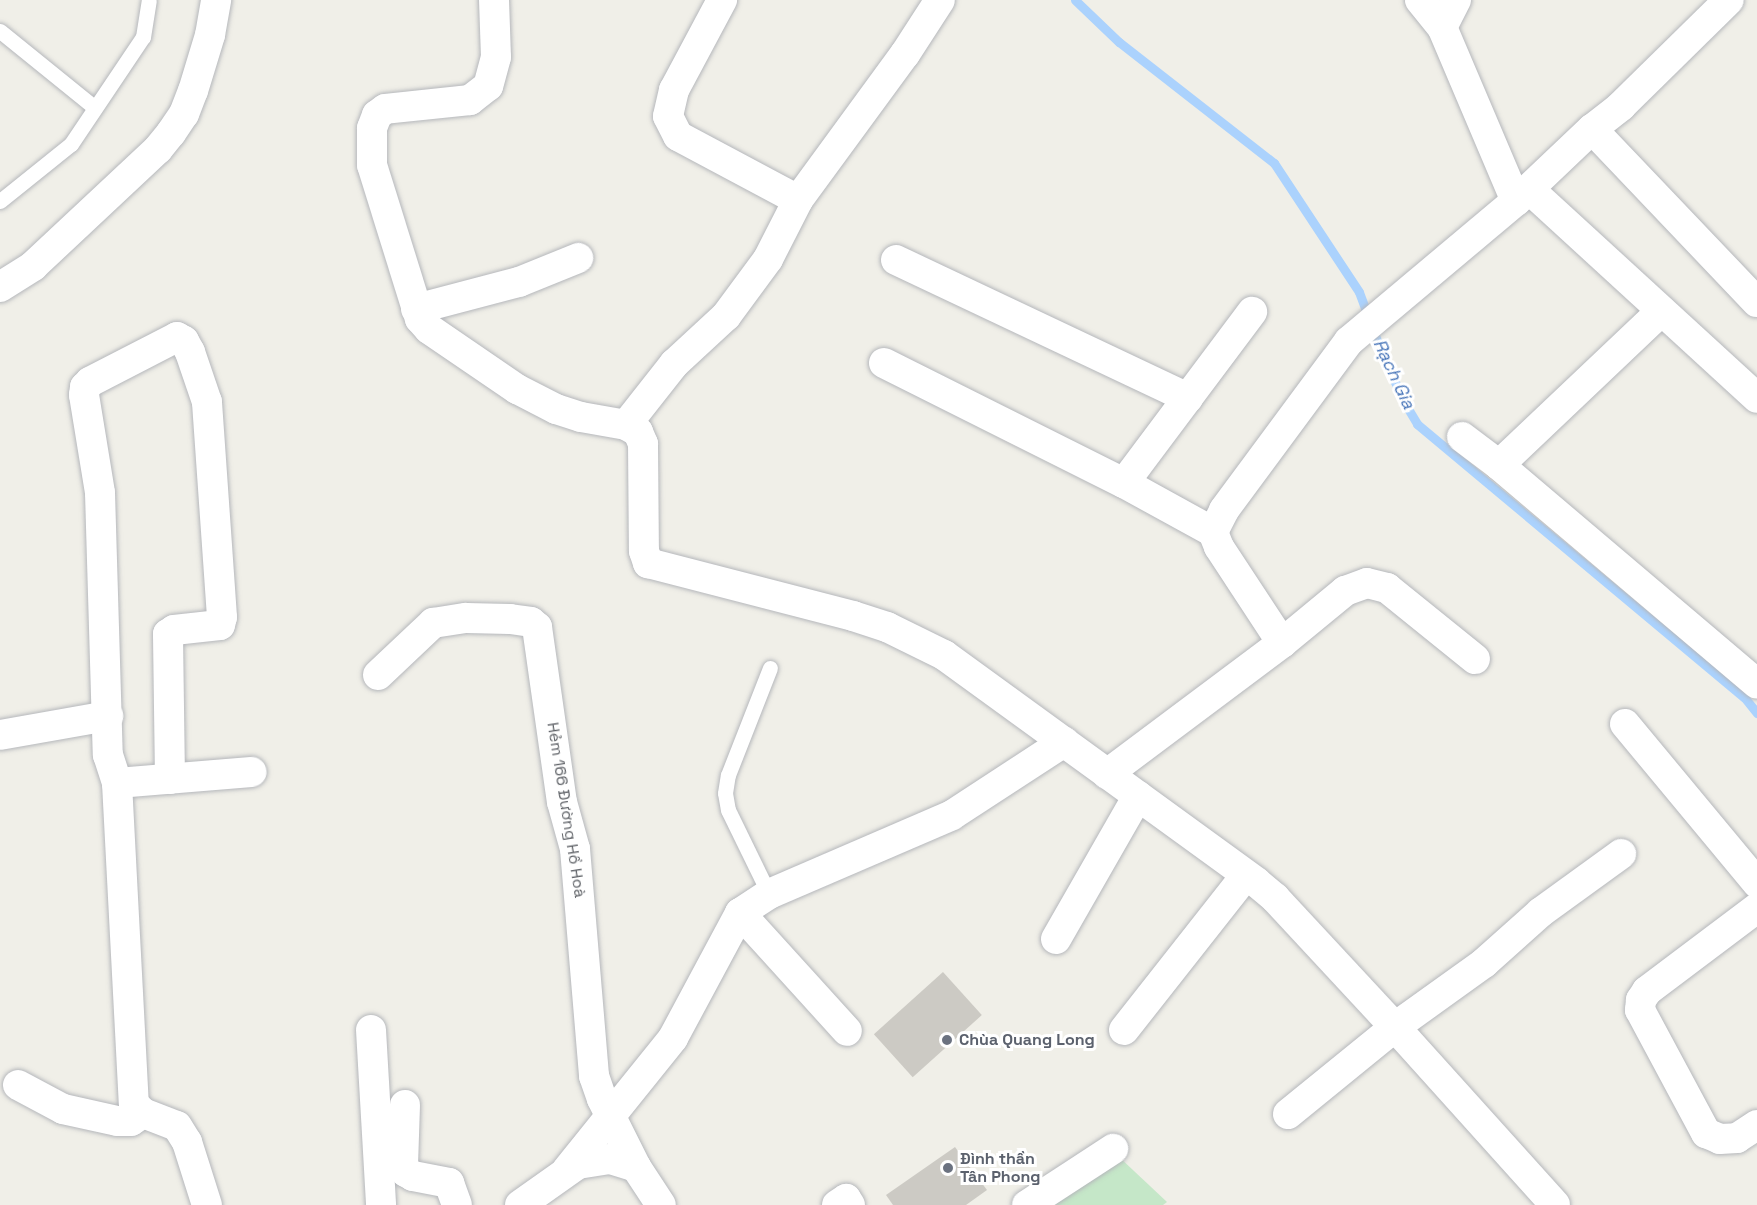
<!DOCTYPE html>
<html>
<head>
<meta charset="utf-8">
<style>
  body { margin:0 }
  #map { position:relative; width:1757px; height:1205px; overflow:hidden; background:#f0efe8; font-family:"Space Grotesk",sans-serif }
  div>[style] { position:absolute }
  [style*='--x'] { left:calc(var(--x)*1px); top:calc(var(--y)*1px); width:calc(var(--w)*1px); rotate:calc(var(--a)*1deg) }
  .green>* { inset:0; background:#c5e7c8 }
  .stream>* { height:9px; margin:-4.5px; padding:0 4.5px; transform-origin:4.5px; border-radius:4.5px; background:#abd2fd }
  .building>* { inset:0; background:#cccac4; transform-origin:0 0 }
  .roads { filter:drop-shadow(0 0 2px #b5b7bb) drop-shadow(0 0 2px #b5b7bb) }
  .service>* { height:15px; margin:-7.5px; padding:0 7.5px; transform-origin:7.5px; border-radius:7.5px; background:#fff }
  .minor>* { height:30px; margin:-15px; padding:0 15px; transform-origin:15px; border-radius:15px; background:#fff }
  .dots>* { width:16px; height:16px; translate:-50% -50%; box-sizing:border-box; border:3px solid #fff; border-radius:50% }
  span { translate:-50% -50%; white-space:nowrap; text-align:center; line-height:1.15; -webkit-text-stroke:6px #fff; paint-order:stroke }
  .street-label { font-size:16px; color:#5f6267 }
  .worship-label { font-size:16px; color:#5b616d; font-weight:700 }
  .left { translate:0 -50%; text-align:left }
  .water-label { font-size:18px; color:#4976b9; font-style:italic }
</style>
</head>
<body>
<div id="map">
  <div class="green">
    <i style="clip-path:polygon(1117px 1155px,1167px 1202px,1163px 1205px,1043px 1205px)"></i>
  </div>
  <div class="stream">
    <i style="--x:1075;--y:0;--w:61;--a:43.7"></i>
    <i style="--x:1119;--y:42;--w:197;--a:38"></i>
    <i style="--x:1274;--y:163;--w:154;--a:56.6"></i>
    <i style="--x:1359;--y:292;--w:63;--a:69.6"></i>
    <i style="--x:1381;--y:351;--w:56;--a:65.7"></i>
    <i style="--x:1404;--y:402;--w:26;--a:59"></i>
    <i style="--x:1417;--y:424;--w:426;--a:39.9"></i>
    <i style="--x:1744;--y:697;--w:21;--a:51"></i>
  </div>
  <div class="building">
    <i style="left:943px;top:972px;width:58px;height:93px;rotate:48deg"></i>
    <i style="clip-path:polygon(955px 1147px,987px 1190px,966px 1205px,893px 1205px,886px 1195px)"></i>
  </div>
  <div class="roads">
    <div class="service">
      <i style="--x:0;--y:31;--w:122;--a:39"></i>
      <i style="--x:0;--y:201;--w:91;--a:-38.8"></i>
      <i style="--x:71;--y:144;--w:129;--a:-56.1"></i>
      <i style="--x:143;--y:37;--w:37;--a:-81"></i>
      <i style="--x:769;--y:894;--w:93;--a:-116"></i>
      <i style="--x:728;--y:810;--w:17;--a:-100"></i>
      <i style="--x:725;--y:793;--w:18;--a:-81"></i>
      <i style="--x:728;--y:775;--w:115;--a:-68.6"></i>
    </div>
    <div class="minor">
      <i style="--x:494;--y:0;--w:57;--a:88"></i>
      <i style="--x:496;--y:57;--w:30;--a:105"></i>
      <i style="--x:488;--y:86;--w:23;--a:142"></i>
      <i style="--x:470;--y:100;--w:85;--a:174"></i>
      <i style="--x:385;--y:109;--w:10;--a:143"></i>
      <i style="--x:377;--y:115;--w:14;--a:111"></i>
      <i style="--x:372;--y:128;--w:37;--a:90"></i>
      <i style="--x:372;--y:165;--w:161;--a:72.7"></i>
      <i style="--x:420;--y:319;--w:13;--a:48"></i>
      <i style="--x:429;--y:329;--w:107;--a:34.3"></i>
      <i style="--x:517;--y:389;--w:44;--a:27.1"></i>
      <i style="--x:556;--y:409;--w:26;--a:18"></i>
      <i style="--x:581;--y:417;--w:46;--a:10.1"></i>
      <i style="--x:626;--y:425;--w:14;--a:30"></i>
      <i style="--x:638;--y:432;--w:13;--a:67"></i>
      <i style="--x:643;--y:444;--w:107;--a:89.5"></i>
      <i style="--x:644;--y:551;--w:13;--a:72"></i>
      <i style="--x:648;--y:563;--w:212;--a:14.5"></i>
      <i style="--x:853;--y:616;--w:36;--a:18"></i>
      <i style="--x:887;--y:627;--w:64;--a:26.2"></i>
      <i style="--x:944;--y:655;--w:386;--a:36"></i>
      <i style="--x:1256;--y:882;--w:25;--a:40"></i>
      <i style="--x:1275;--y:898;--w:176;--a:47.1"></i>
      <i style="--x:1395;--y:1027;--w:239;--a:48"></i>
      <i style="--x:1420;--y:0;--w:35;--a:51"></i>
      <i style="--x:1456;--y:0;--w:30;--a:117"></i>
      <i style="--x:1442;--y:27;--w:189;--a:67"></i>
      <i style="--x:1592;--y:129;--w:239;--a:46.4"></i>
      <i style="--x:1529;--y:189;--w:309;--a:42.5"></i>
      <i style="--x:798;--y:200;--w:181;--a:-53.8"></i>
      <i style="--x:905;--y:54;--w:64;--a:-57.1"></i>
      <i style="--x:896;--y:260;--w:323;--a:25.3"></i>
      <i style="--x:0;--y:287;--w:39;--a:-32"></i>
      <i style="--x:33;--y:266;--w:171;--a:-43.1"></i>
      <i style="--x:158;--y:149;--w:21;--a:-51"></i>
      <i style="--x:171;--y:133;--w:23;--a:-56"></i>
      <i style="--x:184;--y:114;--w:25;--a:-69"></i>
      <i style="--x:193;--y:91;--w:59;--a:-73.1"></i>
      <i style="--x:210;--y:35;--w:36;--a:-80"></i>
      <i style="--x:416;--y:309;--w:106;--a:-14.7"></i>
      <i style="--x:519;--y:282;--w:64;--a:-22.1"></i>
      <i style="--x:884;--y:363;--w:268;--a:26.6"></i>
      <i style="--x:1124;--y:483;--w:102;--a:28.8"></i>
      <i style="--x:626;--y:425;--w:78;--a:-51.8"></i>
      <i style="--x:674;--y:364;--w:71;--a:-42.7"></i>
      <i style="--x:726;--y:316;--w:71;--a:-53.6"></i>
      <i style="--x:768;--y:259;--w:66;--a:-63"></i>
      <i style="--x:798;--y:200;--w:136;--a:-151.9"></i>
      <i style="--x:678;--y:136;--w:22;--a:-117"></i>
      <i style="--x:668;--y:116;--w:27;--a:-77"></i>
      <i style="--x:674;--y:90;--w:102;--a:-61.9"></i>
      <i style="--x:1462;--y:437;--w:46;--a:37.1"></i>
      <i style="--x:1499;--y:465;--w:338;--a:40.3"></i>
      <i style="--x:1499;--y:465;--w:224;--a:-43.5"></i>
      <i style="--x:1124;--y:483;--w:214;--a:-53.2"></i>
      <i style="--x:1282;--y:643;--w:115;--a:-123.3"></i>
      <i style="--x:1219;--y:547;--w:16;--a:-112"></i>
      <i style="--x:1213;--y:532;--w:25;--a:-63"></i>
      <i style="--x:1224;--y:510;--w:210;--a:-53.5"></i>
      <i style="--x:1349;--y:341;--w:218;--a:-40"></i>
      <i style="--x:1516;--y:201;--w:105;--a:-43.5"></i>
      <i style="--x:1592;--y:129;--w:37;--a:-38"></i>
      <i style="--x:1621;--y:106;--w:151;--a:-44.5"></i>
      <i style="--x:378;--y:675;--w:76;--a:-43.4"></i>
      <i style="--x:433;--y:623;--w:33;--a:-9"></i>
      <i style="--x:466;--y:618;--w:44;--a:1.3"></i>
      <i style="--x:510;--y:619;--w:21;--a:8"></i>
      <i style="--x:531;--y:622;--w:8;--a:40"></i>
      <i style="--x:537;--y:627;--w:177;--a:81.9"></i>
      <i style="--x:562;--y:802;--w:49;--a:74.5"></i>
      <i style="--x:575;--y:849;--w:228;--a:85.2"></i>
      <i style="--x:594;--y:1076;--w:24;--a:71"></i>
      <i style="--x:602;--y:1099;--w:76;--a:63.4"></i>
      <i style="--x:636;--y:1167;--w:45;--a:56.7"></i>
      <i style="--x:1625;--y:724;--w:207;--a:50.3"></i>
      <i style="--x:0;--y:735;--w:110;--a:-10"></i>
      <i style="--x:1107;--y:774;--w:219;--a:-36.8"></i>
      <i style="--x:1282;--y:643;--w:82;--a:-39.5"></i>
      <i style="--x:1345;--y:591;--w:23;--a:-20"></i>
      <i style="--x:1367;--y:583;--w:21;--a:14"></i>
      <i style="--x:1387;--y:588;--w:113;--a:38.9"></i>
      <i style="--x:170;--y:779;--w:145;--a:-90.8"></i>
      <i style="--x:168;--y:634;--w:7;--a:-34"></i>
      <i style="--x:174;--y:630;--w:46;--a:-6.2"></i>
      <i style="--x:220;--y:625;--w:8;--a:-76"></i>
      <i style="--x:222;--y:617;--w:216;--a:-94"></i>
      <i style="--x:207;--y:402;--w:53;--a:-108.8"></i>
      <i style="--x:190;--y:352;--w:13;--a:-119"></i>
      <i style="--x:184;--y:341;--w:8;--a:-150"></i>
      <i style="--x:177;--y:337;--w:98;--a:152.7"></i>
      <i style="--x:90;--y:382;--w:7;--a:135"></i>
      <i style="--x:85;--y:387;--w:8;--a:97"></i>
      <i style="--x:84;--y:395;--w:99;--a:80.7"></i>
      <i style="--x:100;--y:493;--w:262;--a:88.3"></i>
      <i style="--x:108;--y:755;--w:29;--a:72"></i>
      <i style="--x:117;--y:783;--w:321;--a:87"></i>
      <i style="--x:134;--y:1104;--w:13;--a:45"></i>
      <i style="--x:143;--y:1113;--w:36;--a:21"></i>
      <i style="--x:177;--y:1126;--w:19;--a:58"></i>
      <i style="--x:187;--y:1142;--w:66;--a:72.4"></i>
      <i style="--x:117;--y:783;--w:135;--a:-4.7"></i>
      <i style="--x:1757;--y:908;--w:138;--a:143"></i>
      <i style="--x:1647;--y:991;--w:11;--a:124"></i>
      <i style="--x:1641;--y:1000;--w:10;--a:96"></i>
      <i style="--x:1640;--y:1010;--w:140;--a:61.8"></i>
      <i style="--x:1706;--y:1133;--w:15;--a:23"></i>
      <i style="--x:1720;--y:1139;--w:17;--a:-3"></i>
      <i style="--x:1737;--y:1138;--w:24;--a:-33"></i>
      <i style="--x:740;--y:913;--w:159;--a:47.8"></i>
      <i style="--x:1056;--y:939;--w:165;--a:-60.2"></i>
      <i style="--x:371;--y:1030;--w:175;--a:86.7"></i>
      <i style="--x:1124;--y:1030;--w:197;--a:-51.8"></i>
      <i style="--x:18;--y:1085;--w:51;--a:28.1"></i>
      <i style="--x:63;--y:1109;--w:55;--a:12.5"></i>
      <i style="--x:117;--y:1121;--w:14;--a:0"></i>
      <i style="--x:131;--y:1121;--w:14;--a:-34"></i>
      <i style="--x:405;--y:1105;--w:59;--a:91.9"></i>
      <i style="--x:403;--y:1164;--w:9;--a:69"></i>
      <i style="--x:406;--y:1172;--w:8;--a:30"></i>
      <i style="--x:413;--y:1176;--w:37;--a:11"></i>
      <i style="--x:449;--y:1183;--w:23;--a:70"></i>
      <i style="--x:1288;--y:1114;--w:138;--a:-39.1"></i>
      <i style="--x:1395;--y:1027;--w:110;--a:-35.7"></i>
      <i style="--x:1484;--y:963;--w:76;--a:-41.8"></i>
      <i style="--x:1541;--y:912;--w:99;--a:-35.9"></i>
      <i style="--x:567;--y:1170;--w:169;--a:-51.2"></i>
      <i style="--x:673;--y:1038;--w:142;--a:-61.8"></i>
      <i style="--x:740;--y:913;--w:35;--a:-33"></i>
      <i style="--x:769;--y:894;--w:199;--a:-23.3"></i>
      <i style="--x:952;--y:815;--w:134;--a:-33.1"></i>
      <i style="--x:520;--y:1205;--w:71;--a:-35.3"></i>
      <i style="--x:578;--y:1164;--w:32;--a:-9"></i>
      <i style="--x:610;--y:1159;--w:27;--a:17"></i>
      <i style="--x:837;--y:1205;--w:11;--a:-34"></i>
      <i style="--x:846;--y:1199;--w:7;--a:56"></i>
      <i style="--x:1027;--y:1205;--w:103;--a:-33.1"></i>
    </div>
  </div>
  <div class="dots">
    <i style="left:947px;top:1040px;background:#6b7280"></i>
    <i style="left:948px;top:1168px;background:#6b7280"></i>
  </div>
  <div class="street-label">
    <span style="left:566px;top:810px;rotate:81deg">Hẻm 166 Đường Hồ Hoà</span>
  </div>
  <div class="worship-label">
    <span class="left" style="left:959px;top:1040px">Chùa Quang Long</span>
    <span class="left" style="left:960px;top:1168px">Đình thần<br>Tân Phong</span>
  </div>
  <div class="water-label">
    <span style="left:1394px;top:374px;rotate:65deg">Rạch Gia</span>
  </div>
</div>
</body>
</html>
